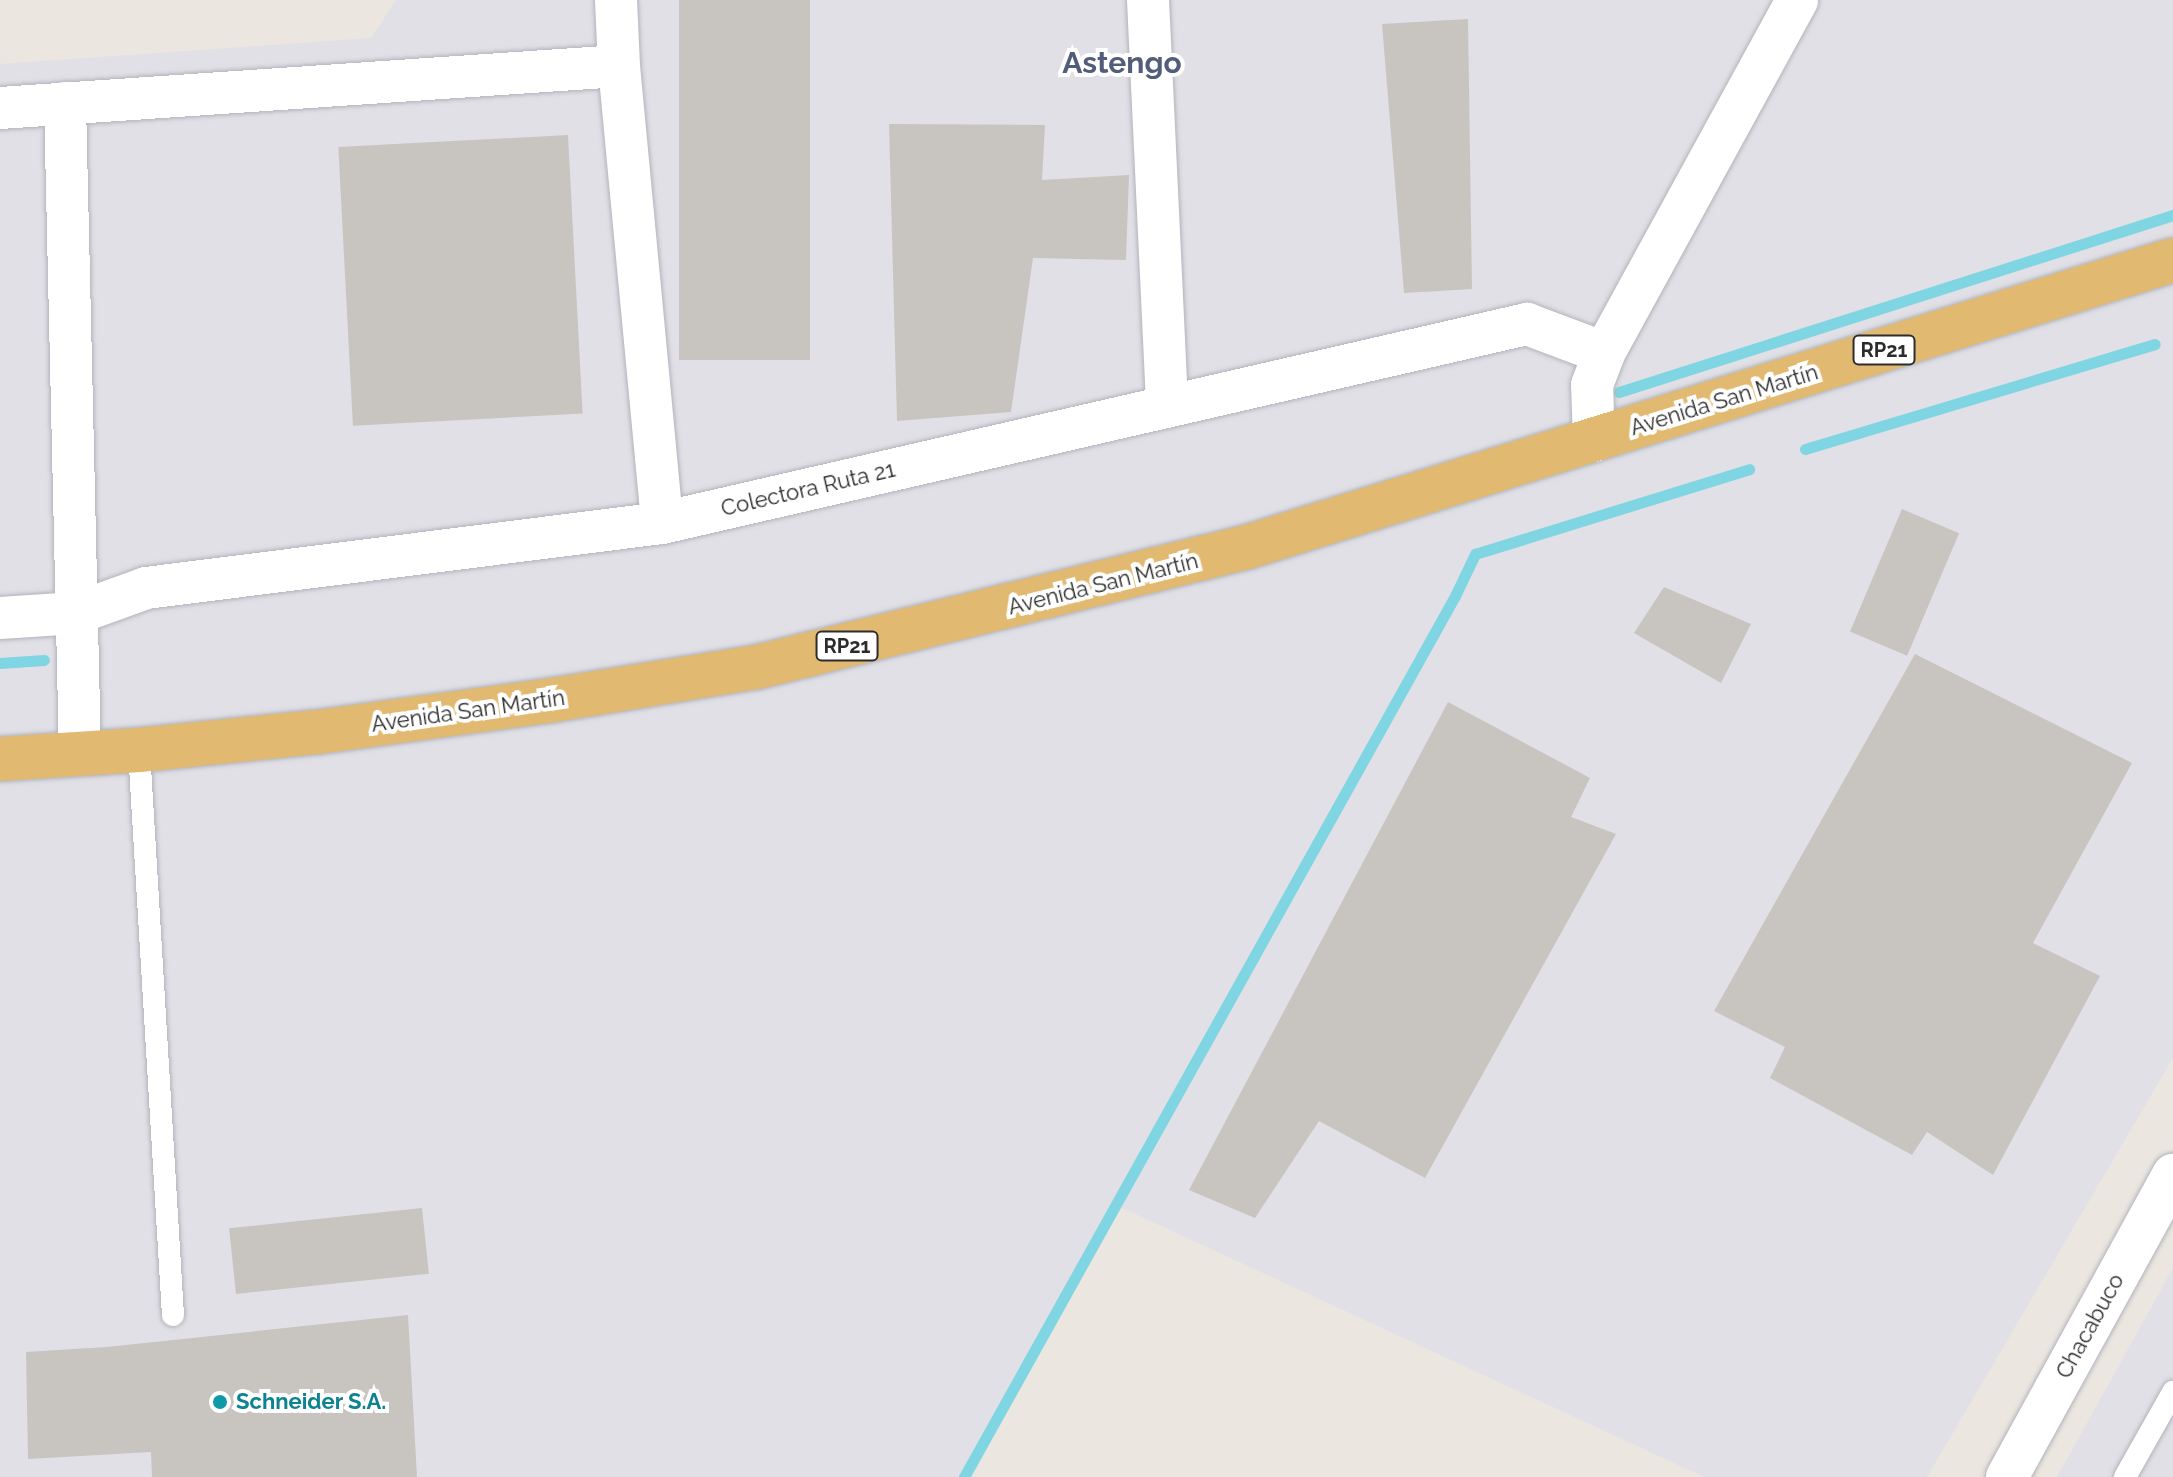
<!DOCTYPE html>
<html>
<head>
<meta charset="utf-8">
<style>
  body { margin:0 }
  #map { position:relative; width:2173px; height:1477px; overflow:hidden; background:#ece6e0; font-family:Raleway,sans-serif }
  div>[style] { position:absolute }
  [style*='--x'] { left:calc(var(--x)*1px); top:calc(var(--y)*1px); width:calc(var(--w)*1px); rotate:calc(var(--a)*1deg) }
  .industrial>* { inset:0; background:#e1e0e6 }
  .stream>* { height:11px; margin:-5.5px; padding:0 5.5px; transform-origin:5.5px; border-radius:5.5px; background:#7fd5e2 }
  .building>* { inset:0; background:#c8c4bf; transform-origin:0 0 }
  .roads { filter:drop-shadow(0 0 2px #b1b4bb) drop-shadow(0 0 2px #b1b4bb) }
  .lane>* { height:22px; margin:-11px; padding:0 11px; transform-origin:11px; border-radius:11px; background:#fff }
  .street>* { height:42px; margin:-21px; padding:0 21px; transform-origin:21px; border-radius:21px; background:#fff }
  .primary>* { height:44px; margin:-22px; padding:0 22px; transform-origin:22px; border-radius:22px; background:#e2b970 }
  .dots>* { width:22px; height:22px; translate:-50% -50%; box-sizing:border-box; border:4px solid #fff; border-radius:50% }
  span { translate:-50% -50%; white-space:nowrap; text-align:center; line-height:1.15; -webkit-text-stroke:8px #fff; paint-order:stroke }
  .shield-label span { padding:2px 6px; background:#fff; border:2px solid; border-radius:6px; -webkit-text-stroke-width:0 }
  .shield-label { font-size:20px; color:#2c2c2c; font-weight:700 }
  .street-label { font-size:22px; color:#2c2c2c }
  .culture-label { font-size:22px; color:#0d838f; font-weight:700 }
  .left { translate:0 -50%; text-align:left }
  .district-label { font-size:30px; color:#515d79; font-weight:700 }
</style>
</head>
<body>
<div id="map">
  <div class="industrial">
    <i style="clip-path:polygon(396px 0,2173px 0,2173px 1058px,1927px 1477px,1704px 1477px,1118px 1206px,963px 1477px,0 1477px,0 64px,371px 38px)"></i>
    <i style="clip-path:polygon(2173px 1268px,2173px 1477px,2057px 1477px)"></i>
  </div>
  <div class="stream">
    <i style="--x:1619;--y:392;--w:582;--a:-17.72"></i>
    <i style="--x:1805;--y:449;--w:365;--a:-16.7"></i>
    <i style="--x:0;--y:663;--w:44;--a:-3.9"></i>
    <i style="--x:964;--y:1477;--w:1009;--a:-60.87"></i>
    <i style="--x:1455;--y:596;--w:47;--a:-64.5"></i>
    <i style="--x:1475;--y:554;--w:287;--a:-17.2"></i>
  </div>
  <div class="building">
    <i style="left:679px;top:0;width:131px;height:360px"></i>
    <i style="clip-path:polygon(1468px 19px,1472px 289px,1404px 293px,1382px 24px)"></i>
    <i style="clip-path:polygon(889px 124px,1045px 125px,1042px 180px,1129px 175px,1126px 260px,1033px 258px,1011px 412px,897px 421px)"></i>
    <i style="left:568px;top:135px;width:279px;height:230px;rotate:87deg"></i>
    <i style="left:1902px;top:509px;width:62px;height:133px;rotate:23deg"></i>
    <i style="clip-path:polygon(1664px 587px,1751px 624px,1721px 683px,1634px 633px)"></i>
    <i style="clip-path:polygon(1915px 654px,2132px 763px,2033px 943px,2100px 976px,1993px 1175px,1927px 1132px,1912px 1155px,1770px 1078px,1785px 1047px,1714px 1011px)"></i>
    <i style="clip-path:polygon(1448px 702px,1590px 778px,1571px 817px,1616px 834px,1425px 1178px,1319px 1121px,1255px 1218px,1189px 1190px)"></i>
    <i style="left:422px;top:1208px;width:66px;height:194px;rotate:84deg"></i>
    <i style="clip-path:polygon(408px 1315px,417px 1477px,152px 1477px,151px 1452px,28px 1459px,26px 1352px,107px 1347px)"></i>
  </div>
  <div class="roads">
    <div class="lane">
      <i style="--x:139;--y:750;--w:566;--a:86.56"></i>
      <i style="--x:2125;--y:1477;--w:98;--a:-60.5"></i>
    </div>
    <div class="street">
      <i style="--x:616;--y:0;--w:66;--a:87.4"></i>
      <i style="--x:619;--y:66;--w:459;--a:84.6"></i>
      <i style="--x:1148;--y:0;--w:405;--a:87.3"></i>
      <i style="--x:65;--y:103;--w:651;--a:88.68"></i>
      <i style="--x:0;--y:108;--w:620;--a:-3.88"></i>
      <i style="--x:1594;--y:441;--w:56;--a:-92"></i>
      <i style="--x:1592;--y:385;--w:34;--a:-69"></i>
      <i style="--x:1604;--y:353;--w:402;--a:-61.3"></i>
      <i style="--x:0;--y:618;--w:77;--a:-3.7"></i>
      <i style="--x:77;--y:613;--w:73;--a:-19.9"></i>
      <i style="--x:146;--y:588;--w:520;--a:-7.18"></i>
      <i style="--x:662;--y:523;--w:888;--a:-12.96"></i>
      <i style="--x:1527;--y:324;--w:82;--a:20.6"></i>
      <i style="--x:2007;--y:1477;--w:345;--a:-61.2"></i>
    </div>
    <div class="primary">
      <i style="--x:0;--y:759;--w:139;--a:-3.7"></i>
      <i style="--x:139;--y:750;--w:179;--a:-5.8"></i>
      <i style="--x:317;--y:732;--w:238;--a:-7.7"></i>
      <i style="--x:553;--y:700;--w:207;--a:-9.2"></i>
      <i style="--x:757;--y:667;--w:504;--a:-13.76"></i>
      <i style="--x:1247;--y:547;--w:969;--a:-17.22"></i>
    </div>
  </div>
  <div class="dots">
    <i style="left:220px;top:1402px;background:#0f9aa8"></i>
  </div>
  <div class="shield-label">
    <span style="left:1884px;top:350px">RP21</span>
    <span style="left:847px;top:646px">RP21</span>
  </div>
  <div class="street-label">
    <span style="left:1724px;top:400px;rotate:-17deg">Avenida San Martín</span>
    <span style="left:808px;top:489px;rotate:-13deg">Colectora Ruta 21</span>
    <span style="left:1103px;top:584px;rotate:-14deg">Avenida San Martín</span>
    <span style="left:468px;top:711px;rotate:-8deg">Avenida San Martín</span>
    <span style="left:2090px;top:1326px;rotate:-61deg">Chacabuco</span>
  </div>
  <div class="culture-label">
    <span class="left" style="left:236px;top:1402px">Schneider S.A.</span>
  </div>
  <div class="district-label">
    <span style="left:1122px;top:63px">Astengo</span>
  </div>
</div>
</body>
</html>
